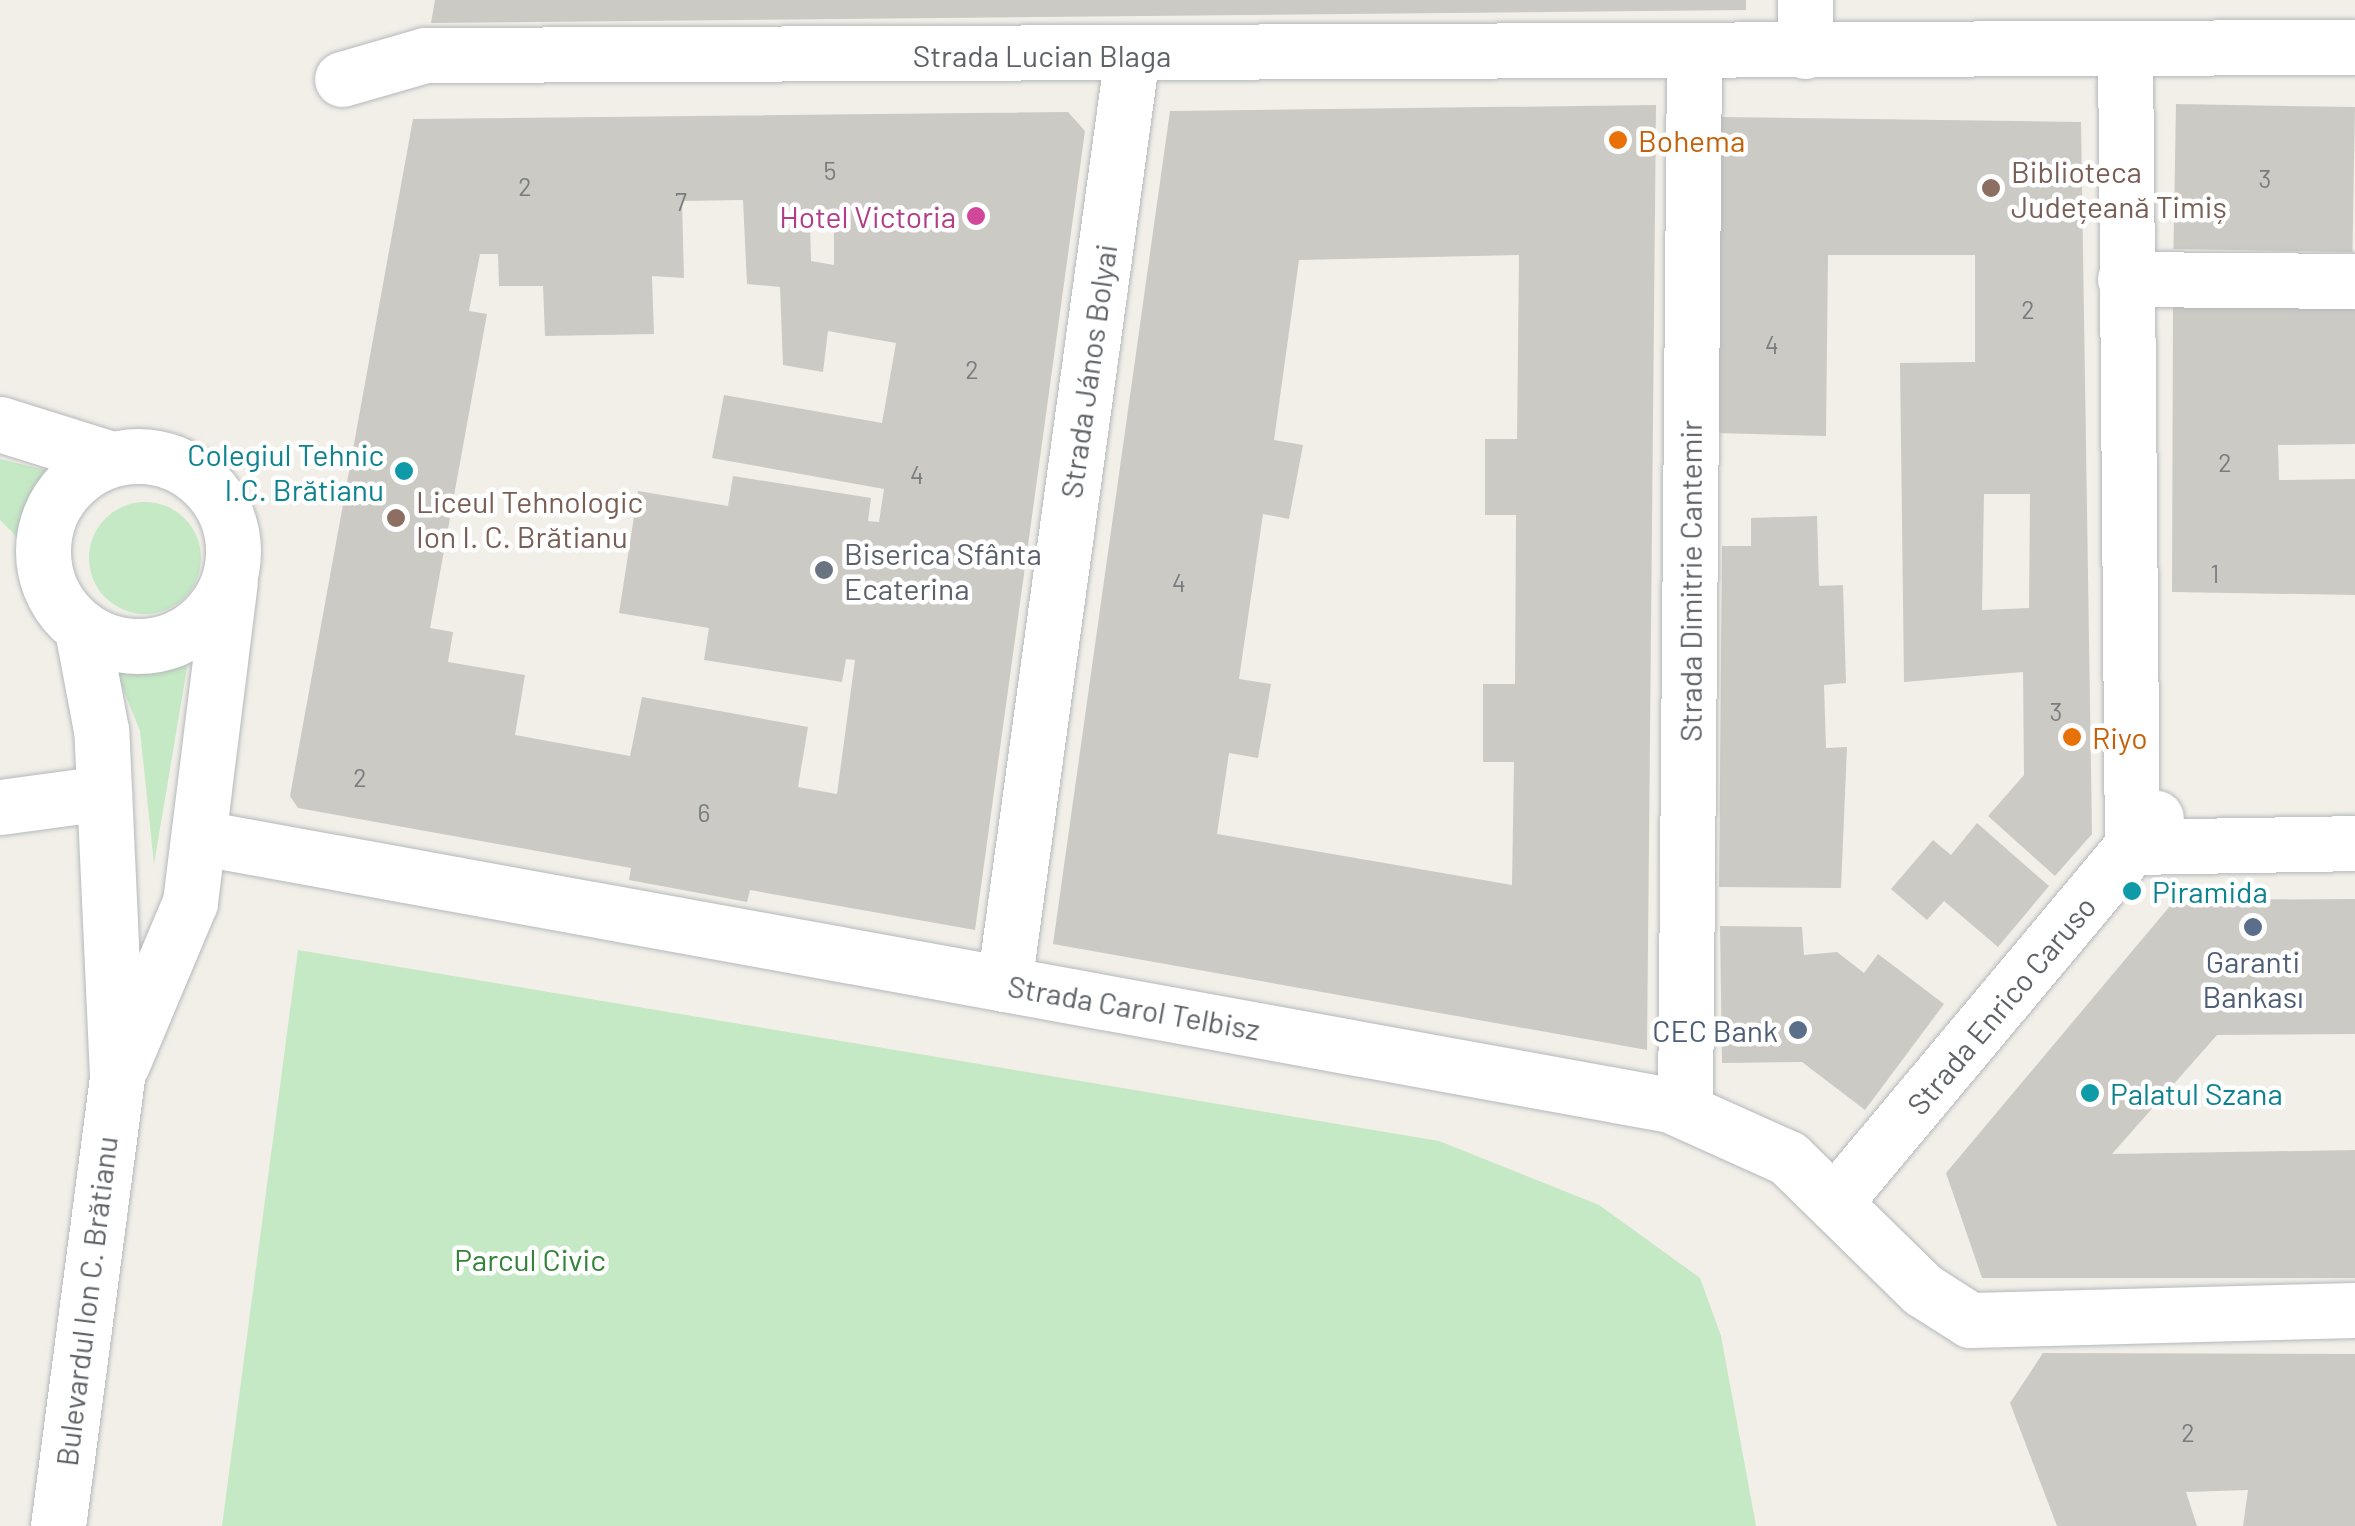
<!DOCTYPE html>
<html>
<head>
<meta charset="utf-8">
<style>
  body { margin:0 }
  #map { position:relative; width:2355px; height:1526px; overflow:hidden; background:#f1efe8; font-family:Barlow,sans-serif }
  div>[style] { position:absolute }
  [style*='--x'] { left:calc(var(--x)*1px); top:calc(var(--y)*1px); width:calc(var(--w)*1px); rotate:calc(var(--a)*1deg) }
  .green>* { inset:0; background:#c5e8c5 }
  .round { border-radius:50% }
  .building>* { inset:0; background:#cccac5; transform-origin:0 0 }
  .roads { filter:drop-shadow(0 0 2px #b5b8bc) drop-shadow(0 0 2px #b5b8bc) }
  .minor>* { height:55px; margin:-27.5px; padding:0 27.5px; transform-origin:27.5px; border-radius:27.5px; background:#fff }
  .minor>.ring { margin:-27.5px; padding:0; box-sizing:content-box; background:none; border:55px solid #fff; border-radius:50% }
  .dots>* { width:28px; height:28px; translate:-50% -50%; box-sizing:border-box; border:5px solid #fff; border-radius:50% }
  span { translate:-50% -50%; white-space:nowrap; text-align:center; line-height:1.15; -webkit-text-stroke:9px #fff; paint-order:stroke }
  .number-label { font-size:25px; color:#7a7d7f }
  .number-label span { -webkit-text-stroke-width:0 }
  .street-label { font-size:30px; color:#5f6368 }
  .food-label { font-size:30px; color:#c56008 }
  .left { translate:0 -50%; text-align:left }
  .education-label { font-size:30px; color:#785e54 }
  .hotel-label { font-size:30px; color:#b23c85 }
  .right { translate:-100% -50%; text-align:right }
  .culture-label { font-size:30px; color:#0d838f }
  .worship-label { font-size:30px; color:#5b616d }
  .service-label { font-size:30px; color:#4e5e75 }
  .park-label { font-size:30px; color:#348238 }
</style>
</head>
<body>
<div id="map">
  <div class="green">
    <i style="clip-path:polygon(0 459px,58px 473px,40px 494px,28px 548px,0 520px)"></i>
    <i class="round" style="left:89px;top:502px;width:112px;height:112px"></i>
    <i style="clip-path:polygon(188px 662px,154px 864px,140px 731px,114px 667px,138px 675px)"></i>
    <i style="clip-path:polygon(298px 950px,1439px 1141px,1599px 1205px,1700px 1278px,1721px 1336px,1756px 1526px,222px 1526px)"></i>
  </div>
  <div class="building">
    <i style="clip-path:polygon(435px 0,1746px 0,1746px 10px,431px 23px)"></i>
    <i style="left:2176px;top:104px;width:179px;height:145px;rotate:1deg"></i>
    <i style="clip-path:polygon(evenodd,1656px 105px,1647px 1050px,1053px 944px,1170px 111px,1656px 105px,1519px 255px,1517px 439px,1485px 439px,1485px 515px,1516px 515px,1515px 684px,1483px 684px,1483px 762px,1514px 762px,1512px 885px,1217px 834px,1229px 753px,1258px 758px,1271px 684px,1239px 679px,1263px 514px,1289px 519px,1303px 445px,1274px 440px,1299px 260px,1519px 255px)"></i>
    <i style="clip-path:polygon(evenodd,1068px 112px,1085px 131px,975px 930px,750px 890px,747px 902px,629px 880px,631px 868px,298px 808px,290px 796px,413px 119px,1068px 112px,743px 200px,747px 284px,780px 287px,783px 365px,823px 372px,828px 331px,896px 343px,882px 423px,724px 395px,712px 458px,884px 489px,879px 522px,868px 521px,871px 498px,733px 476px,728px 506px,638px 491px,619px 613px,709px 628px,704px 660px,842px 682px,846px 659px,855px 660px,837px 794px,798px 787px,808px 727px,642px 697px,630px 756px,515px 735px,525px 675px,448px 662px,453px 632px,430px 628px,487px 314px,469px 311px,480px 254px,498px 254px,499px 286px,543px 286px,545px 336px,654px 334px,652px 276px,684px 278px,682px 201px,743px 200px,1068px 112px,810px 226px,834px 226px,834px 265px,811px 261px,810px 226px)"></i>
    <i style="clip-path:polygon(evenodd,1721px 117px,2081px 122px,2092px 834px,2055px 876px,1988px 816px,2024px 775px,2023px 672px,1904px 682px,1900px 363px,1975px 362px,1975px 255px,1828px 255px,1826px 436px,1716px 433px,1721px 117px,1984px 494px,2030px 494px,2029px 608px,1982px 610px,1984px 494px)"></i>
    <i style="clip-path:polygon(2173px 306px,2355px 308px,2355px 444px,2278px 445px,2279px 480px,2355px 479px,2355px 595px,2172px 592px)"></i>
    <i style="clip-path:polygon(1817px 516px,1819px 586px,1843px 585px,1846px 683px,1824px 685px,1826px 748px,1847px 747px,1841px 888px,1719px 887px,1722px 546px,1751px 546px,1751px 518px)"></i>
    <i style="clip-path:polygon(1977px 823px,2049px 886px,1998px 947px,1944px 901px,1927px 920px,1891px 889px,1933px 840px,1951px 855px)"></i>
    <i style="clip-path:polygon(2355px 899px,2355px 1034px,2217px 1035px,2112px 1154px,2355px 1150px,2355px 1278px,1982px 1278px,1946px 1173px,2175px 900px)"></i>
    <i style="clip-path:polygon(1720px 926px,1802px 927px,1804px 955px,1837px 952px,1864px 973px,1878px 954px,1944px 1004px,1865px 1110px,1802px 1062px,1722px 1063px)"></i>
    <i style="clip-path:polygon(2043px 1353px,2355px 1354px,2355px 1526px,2243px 1526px,2248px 1490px,2186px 1492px,2197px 1526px,2057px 1526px,2010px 1403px)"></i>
  </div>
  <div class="roads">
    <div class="minor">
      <i style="--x:1805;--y:0;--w:51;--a:90"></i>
      <i style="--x:2125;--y:49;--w:798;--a:89.5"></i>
      <i style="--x:2132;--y:847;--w:223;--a:-1"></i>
      <i style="--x:342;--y:79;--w:86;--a:-16.1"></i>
      <i style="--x:425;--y:55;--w:1930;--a:-0.24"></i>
      <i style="--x:2125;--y:279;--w:230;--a:0.5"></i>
      <i style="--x:0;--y:424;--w:117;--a:17.4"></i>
      <i class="ring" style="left:43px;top:456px;width:135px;height:135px"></i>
      <i style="--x:0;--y:807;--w:105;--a:-7.7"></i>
      <i style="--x:202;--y:838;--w:1492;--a:10.31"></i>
      <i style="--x:1670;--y:1105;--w:129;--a:24.2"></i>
      <i style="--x:1788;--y:1158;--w:189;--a:44.4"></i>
      <i style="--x:1923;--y:1290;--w:56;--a:32.6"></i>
      <i style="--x:1970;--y:1320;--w:385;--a:-1.5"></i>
      <i style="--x:1004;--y:984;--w:938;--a:-82.16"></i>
      <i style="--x:122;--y:1064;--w:176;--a:-67.2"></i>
      <i style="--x:190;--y:902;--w:322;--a:-82.9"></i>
      <i style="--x:1685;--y:1110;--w:1058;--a:-89.51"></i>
      <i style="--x:1837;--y:1199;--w:497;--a:-50.1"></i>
      <i style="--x:58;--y:1526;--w:454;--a:-82.5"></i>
      <i style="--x:117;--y:1076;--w:346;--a:-92.6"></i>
      <i style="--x:101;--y:730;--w:103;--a:-100.7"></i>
    </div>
  </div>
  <div class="dots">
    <i style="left:1618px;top:140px;background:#e8710a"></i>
    <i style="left:1991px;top:188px;background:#8d6e63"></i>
    <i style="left:976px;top:216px;background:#d1479c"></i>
    <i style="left:404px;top:471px;background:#0f9aa8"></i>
    <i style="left:396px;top:518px;background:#8d6e63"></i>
    <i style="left:824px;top:570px;background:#6b7280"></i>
    <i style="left:2072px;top:737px;background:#e8710a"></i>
    <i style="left:2132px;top:891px;background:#0f9aa8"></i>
    <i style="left:2253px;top:927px;background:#5c6f8a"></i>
    <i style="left:1798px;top:1030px;background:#5c6f8a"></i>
    <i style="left:2090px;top:1093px;background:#0f9aa8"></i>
  </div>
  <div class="number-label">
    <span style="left:830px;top:170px">5</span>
    <span style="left:2265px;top:178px">3</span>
    <span style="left:525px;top:186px">2</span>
    <span style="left:681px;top:201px">7</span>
    <span style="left:2028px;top:309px">2</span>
    <span style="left:1772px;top:344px">4</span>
    <span style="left:972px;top:369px">2</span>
    <span style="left:2225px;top:462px">2</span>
    <span style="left:917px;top:474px">4</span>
    <span style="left:2215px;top:573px">1</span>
    <span style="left:1179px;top:582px">4</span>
    <span style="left:2056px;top:711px">3</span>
    <span style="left:360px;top:777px">2</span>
    <span style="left:704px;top:812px">6</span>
    <span style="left:2188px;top:1432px">2</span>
  </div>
  <div class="street-label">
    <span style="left:1042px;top:55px">Strada Lucian Blaga</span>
    <span style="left:1088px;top:371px;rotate:-82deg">Strada János Bolyai</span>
    <span style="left:1690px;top:581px;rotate:-90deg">Strada Dimitrie Cantemir</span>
    <span style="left:2001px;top:1005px;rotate:-50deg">Strada Enrico Caruso</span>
    <span style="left:1134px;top:1007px;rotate:10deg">Strada Carol Telbisz</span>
    <span style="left:86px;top:1301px;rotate:-83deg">Bulevardul Ion C. Brătianu</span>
  </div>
  <div class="food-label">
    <span class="left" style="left:1638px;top:140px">Bohema</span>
    <span class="left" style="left:2092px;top:737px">Riyo</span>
  </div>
  <div class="education-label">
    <span class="left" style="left:2011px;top:188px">Biblioteca<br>Județeană Timiș</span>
    <span class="left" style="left:416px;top:518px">Liceul Tehnologic<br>Ion I. C. Brătianu</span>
  </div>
  <div class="hotel-label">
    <span class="right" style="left:956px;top:216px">Hotel Victoria</span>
  </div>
  <div class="culture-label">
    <span class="right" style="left:384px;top:471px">Colegiul Tehnic<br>I.C. Brătianu</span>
    <span class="left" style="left:2152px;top:891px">Piramida</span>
    <span class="left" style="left:2110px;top:1093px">Palatul Szana</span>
  </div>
  <div class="worship-label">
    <span class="left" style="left:844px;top:570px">Biserica Sfânta<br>Ecaterina</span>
  </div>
  <div class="service-label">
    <span style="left:2253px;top:978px">Garanti<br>Bankası</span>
    <span class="right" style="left:1778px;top:1030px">CEC Bank</span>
  </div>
  <div class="park-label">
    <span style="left:530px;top:1259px">Parcul Civic</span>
  </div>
</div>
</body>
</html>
